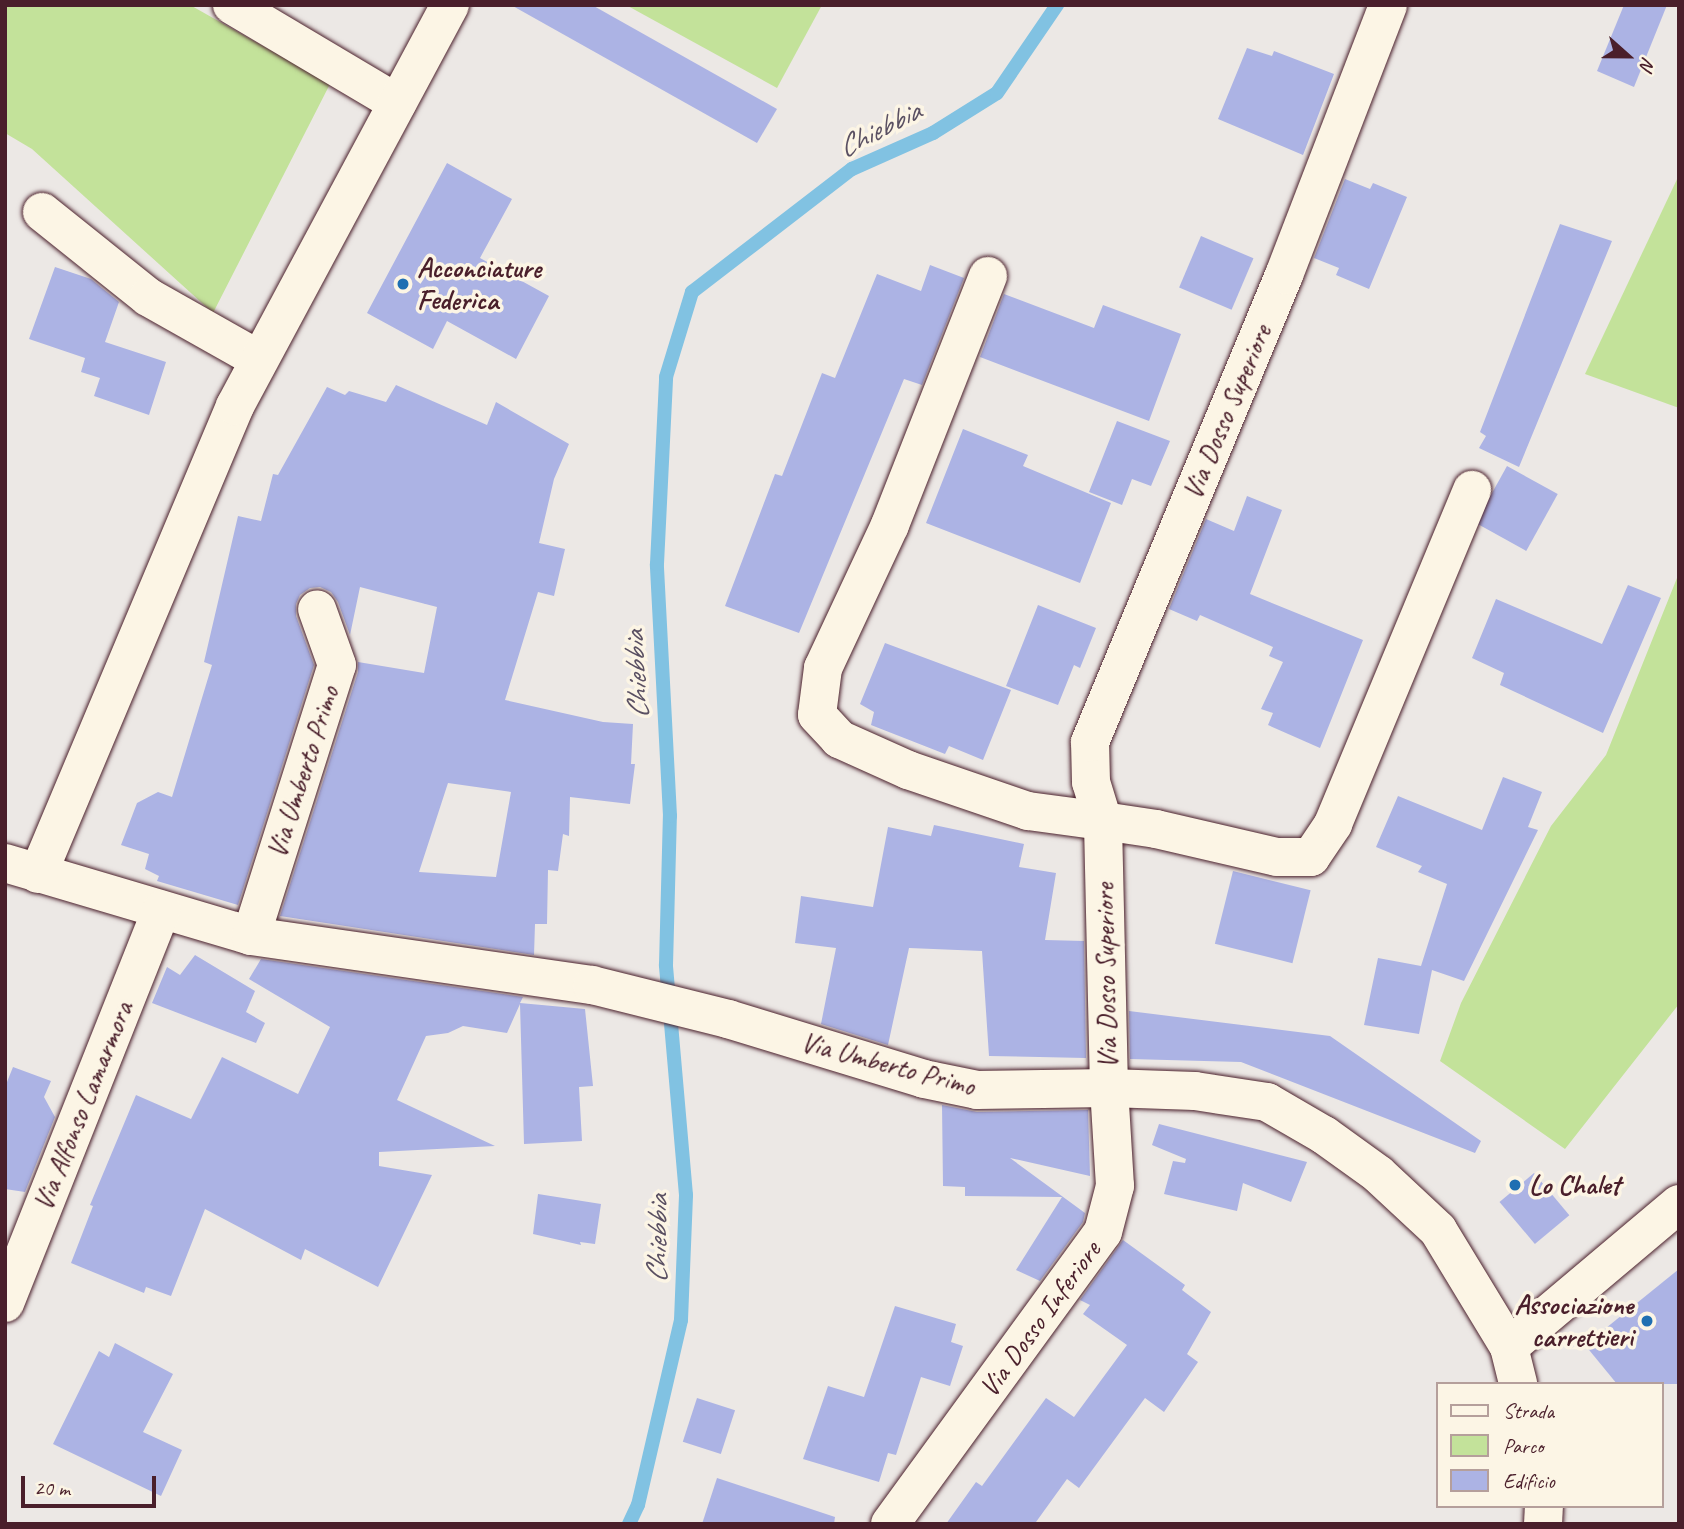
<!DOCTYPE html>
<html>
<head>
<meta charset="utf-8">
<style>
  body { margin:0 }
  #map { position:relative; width:1684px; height:1529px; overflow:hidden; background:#ece8e5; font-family:Caveat,sans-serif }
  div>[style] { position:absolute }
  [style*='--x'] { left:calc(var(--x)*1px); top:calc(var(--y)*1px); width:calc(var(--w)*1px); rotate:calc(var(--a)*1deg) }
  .green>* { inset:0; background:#c3e29a }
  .stream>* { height:14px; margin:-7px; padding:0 7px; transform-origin:7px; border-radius:7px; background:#81c2e2 }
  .building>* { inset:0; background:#acb3e4; transform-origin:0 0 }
  .roads { filter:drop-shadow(0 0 2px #4a1f2b) drop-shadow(0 0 2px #4a1f2b) }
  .minor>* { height:38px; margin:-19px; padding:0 19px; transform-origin:19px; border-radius:19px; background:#fcf5e5 }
  .dots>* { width:19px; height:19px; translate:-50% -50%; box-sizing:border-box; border:4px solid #fcf5e5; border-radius:50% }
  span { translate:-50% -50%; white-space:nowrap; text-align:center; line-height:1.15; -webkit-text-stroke:7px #fcf5e5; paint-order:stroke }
  .poi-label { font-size:28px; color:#4a1f2b; font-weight:700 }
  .left { translate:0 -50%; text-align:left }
  .right { translate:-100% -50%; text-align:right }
  .street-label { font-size:28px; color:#4a1f2b }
  .water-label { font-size:30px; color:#5a5062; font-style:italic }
  .frame { position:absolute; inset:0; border:7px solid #4a1f2b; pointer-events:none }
  .legend { position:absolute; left:1436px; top:1382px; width:228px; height:126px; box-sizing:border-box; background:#fcf5e5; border:2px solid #b59f9b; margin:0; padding:9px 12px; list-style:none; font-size:21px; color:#4a1f2b }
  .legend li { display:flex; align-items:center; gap:14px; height:35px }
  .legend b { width:35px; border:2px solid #b59f9b }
  .north { position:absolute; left:1593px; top:21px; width:70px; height:70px; -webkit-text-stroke:5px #fcf5e5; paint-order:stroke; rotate:111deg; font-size:19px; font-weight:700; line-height:28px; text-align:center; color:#4a1f2b }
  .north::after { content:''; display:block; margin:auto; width:24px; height:32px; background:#4a1f2b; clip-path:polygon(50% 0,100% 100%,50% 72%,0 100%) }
  .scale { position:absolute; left:21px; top:1476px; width:135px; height:32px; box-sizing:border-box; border:4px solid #4a1f2b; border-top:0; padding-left:9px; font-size:21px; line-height:24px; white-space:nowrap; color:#4a1f2b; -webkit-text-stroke:5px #fcf5e5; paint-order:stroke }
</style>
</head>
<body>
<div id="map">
  <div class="green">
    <i style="clip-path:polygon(5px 5px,190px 5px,330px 84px,213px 313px,32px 149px,5px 133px)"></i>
    <i style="clip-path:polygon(626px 5px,822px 5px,777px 88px)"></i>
    <i style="clip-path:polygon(1679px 175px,1679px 408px,1585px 374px)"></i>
    <i style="clip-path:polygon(1679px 573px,1679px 1004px,1565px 1149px,1440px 1061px,1461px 1003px,1551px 826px,1606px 755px)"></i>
  </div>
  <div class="stream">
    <i style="--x:629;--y:1524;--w:21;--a:-65"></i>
    <i style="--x:638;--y:1505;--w:190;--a:-76.9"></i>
    <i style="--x:681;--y:1320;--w:125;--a:-87.7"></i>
    <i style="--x:686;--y:1195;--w:231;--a:-95"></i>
    <i style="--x:666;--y:965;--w:149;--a:-88.5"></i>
    <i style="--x:670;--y:816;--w:252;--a:-93"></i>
    <i style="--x:657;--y:564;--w:187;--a:-87.2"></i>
    <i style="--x:666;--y:377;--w:89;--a:-73"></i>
    <i style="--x:692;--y:292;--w:202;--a:-37.6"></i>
    <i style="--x:852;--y:169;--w:89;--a:-24"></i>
    <i style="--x:933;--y:133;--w:75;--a:-32"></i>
    <i style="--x:997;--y:93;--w:107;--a:-55.7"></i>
  </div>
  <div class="building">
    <i style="clip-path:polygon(511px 5px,592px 5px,777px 109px,757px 143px)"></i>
    <i style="clip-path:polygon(1624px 5px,1667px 5px,1634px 87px,1597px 71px)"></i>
    <i style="clip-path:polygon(1247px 48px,1272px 56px,1274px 51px,1334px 74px,1303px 155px,1218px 119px)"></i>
    <i style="clip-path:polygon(447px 163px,512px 199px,480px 258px,549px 296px,516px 359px,447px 321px,433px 349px,367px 313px)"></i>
    <i style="clip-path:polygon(1345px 179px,1370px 189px,1373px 183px,1407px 197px,1369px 289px,1336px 275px,1339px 268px,1314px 258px)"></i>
    <i style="clip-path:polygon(1560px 224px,1612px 241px,1519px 467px,1479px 448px,1486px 436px,1480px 432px)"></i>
    <i style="left:1201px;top:236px;width:57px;height:56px;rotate:23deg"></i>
    <i style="clip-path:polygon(930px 265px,964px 278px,922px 385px,904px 379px,799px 633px,725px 606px,775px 474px,782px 476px,822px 373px,835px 378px,877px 274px,921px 291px)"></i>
    <i style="clip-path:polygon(55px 267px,91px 279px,119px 302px,105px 342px,166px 362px,149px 415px,94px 396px,100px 378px,81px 372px,85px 358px,29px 339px)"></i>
    <i style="clip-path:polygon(1004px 294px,1094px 328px,1103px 305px,1181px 334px,1149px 421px,980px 357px)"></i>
    <i style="clip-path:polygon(evenodd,396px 385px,487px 425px,496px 402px,569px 444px,554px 479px,539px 543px,565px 549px,554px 596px,538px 592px,505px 700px,603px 722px,633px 724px,631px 764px,635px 764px,630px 804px,570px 797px,569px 836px,563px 834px,558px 871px,548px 870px,547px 924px,535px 924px,534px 955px,280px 916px,358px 672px,358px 662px,424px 673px,437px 607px,360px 587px,350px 635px,338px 602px,331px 592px,320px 587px,310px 588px,300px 595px,296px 604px,296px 616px,314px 665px,238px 905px,157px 881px,159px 876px,145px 869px,149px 854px,121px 845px,137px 803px,158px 792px,172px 797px,212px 665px,204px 662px,238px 516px,261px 521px,273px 474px,278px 475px,327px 387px,345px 395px,349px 391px,386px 402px,396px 385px,448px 783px,511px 792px,496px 877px,419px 872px,448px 783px)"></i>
    <i style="clip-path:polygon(1117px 421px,1170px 441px,1151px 486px,1132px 479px,1122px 505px,1089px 492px)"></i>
    <i style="clip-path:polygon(963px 429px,1028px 455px,1023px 466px,1111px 503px,1080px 583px,926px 523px)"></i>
    <i style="left:1507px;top:466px;width:58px;height:65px;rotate:29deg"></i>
    <i style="clip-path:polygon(1247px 496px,1282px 510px,1250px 594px,1363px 640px,1320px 748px,1268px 725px,1273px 713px,1261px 709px,1283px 662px,1269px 656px,1273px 647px,1200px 615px,1197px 621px,1169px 609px,1206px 519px,1234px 531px)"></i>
    <i style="clip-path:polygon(1628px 585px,1661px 598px,1603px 733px,1500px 685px,1504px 673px,1472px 658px,1496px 599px,1602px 644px)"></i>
    <i style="clip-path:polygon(1038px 605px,1096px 628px,1080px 668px,1074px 665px,1058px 705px,1006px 686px)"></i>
    <i style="clip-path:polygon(885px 643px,1011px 690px,983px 760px,949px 746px,945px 754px,871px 725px,874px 712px,860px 704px)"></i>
    <i style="clip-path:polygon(1503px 777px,1542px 792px,1528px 827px,1538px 830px,1464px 981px,1432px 970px,1419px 1034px,1364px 1025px,1378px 958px,1421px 966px,1447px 884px,1418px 872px,1422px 866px,1376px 847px,1398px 796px,1482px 830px)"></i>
    <i style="clip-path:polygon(934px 825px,1024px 844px,1019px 867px,1056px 873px,1045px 940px,1084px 941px,1086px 1058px,989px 1056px,982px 951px,909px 948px,888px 1045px,821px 1024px,836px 948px,795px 943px,801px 896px,873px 907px,888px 827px,931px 836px)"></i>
    <i style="left:1233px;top:871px;width:80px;height:75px;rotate:14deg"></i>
    <i style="clip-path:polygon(195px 955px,255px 991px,246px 1012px,265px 1023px,256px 1043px,152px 1003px,167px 967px,180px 975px)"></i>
    <i style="clip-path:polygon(261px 959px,523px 997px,520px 1003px,585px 1009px,593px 1086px,579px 1087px,582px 1141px,524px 1144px,520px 1004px,507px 1033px,463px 1026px,448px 1033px,426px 1036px,397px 1100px,495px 1146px,379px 1152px,379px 1166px,432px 1175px,378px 1287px,305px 1249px,301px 1260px,205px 1209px,171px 1296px,146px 1287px,144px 1293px,71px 1263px,93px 1206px,90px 1205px,136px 1095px,191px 1119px,222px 1057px,298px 1094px,330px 1027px,249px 979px)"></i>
    <i style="clip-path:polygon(1129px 1011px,1330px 1036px,1481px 1141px,1475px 1153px,1241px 1062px,1130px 1059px)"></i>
    <i style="clip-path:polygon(13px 1067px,51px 1081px,44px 1097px,55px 1117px,25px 1192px,5px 1189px,5px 1087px)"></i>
    <i style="clip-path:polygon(942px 1105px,977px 1112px,1088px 1110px,1090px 1176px,1010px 1158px,1085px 1213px,1083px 1222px,1040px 1281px,1016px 1270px,1062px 1197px,965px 1196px,965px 1187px,943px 1186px)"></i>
    <i style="clip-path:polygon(1159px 1124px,1307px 1162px,1291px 1202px,1243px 1183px,1237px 1211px,1164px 1194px,1173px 1161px,1185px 1163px,1186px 1159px,1152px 1145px)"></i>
    <i style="left:1534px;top:1173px;width:55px;height:45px;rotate:50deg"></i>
    <i style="clip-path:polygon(538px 1194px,601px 1204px,595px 1244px,580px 1242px,581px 1245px,533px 1234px)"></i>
    <i style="clip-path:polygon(1123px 1240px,1185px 1285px,1182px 1290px,1211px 1312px,1187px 1354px,1198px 1362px,1164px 1412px,1145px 1398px,1079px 1488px,1067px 1479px,1036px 1522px,1038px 1524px,946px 1524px,976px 1482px,982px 1486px,1046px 1398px,1074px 1417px,1127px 1345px,1083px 1314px,1090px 1305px,1080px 1300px)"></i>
    <i style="clip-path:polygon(1679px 1269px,1679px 1384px,1617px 1384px,1585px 1345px)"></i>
    <i style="clip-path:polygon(895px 1306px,956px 1324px,951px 1342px,963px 1346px,950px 1386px,921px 1377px,896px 1455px,888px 1453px,879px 1482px,803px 1459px,828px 1386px,864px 1397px)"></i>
    <i style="clip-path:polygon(115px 1343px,173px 1374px,143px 1432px,182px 1450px,161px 1496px,53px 1444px,99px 1351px,109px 1357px)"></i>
    <i style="left:697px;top:1398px;width:40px;height:46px;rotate:18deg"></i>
    <i style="clip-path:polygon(717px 1478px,835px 1517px,834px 1524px,702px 1524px)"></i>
  </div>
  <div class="roads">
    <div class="minor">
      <i style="--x:232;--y:5;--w:192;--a:30.7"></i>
      <i style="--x:42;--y:212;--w:136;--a:38.7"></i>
      <i style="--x:148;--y:297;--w:126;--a:29.4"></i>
      <i style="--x:988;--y:276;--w:268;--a:111.5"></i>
      <i style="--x:890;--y:525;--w:158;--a:115.1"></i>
      <i style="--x:823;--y:668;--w:47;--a:97.3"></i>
      <i style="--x:817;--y:715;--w:33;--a:47"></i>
      <i style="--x:839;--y:739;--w:76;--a:24.2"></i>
      <i style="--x:908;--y:770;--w:127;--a:18.9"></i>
      <i style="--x:1028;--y:811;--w:76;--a:7.6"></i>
      <i style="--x:1103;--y:821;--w:41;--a:-107.1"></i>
      <i style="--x:1091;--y:782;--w:40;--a:-91.4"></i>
      <i style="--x:1090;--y:742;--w:506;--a:-67.44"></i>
      <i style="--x:1284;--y:275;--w:289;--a:-68.9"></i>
      <i style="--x:5;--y:863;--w:257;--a:16.5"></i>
      <i style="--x:251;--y:936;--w:345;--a:8.2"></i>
      <i style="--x:592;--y:985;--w:140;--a:14"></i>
      <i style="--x:728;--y:1019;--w:205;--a:17"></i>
      <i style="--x:924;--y:1079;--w:54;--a:11.7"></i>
      <i style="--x:977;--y:1090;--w:132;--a:-0.9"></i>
      <i style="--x:1109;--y:1088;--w:86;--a:2"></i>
      <i style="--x:1195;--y:1091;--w:73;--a:8.7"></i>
      <i style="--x:1267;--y:1102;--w:66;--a:30.1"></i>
      <i style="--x:1324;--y:1135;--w:67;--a:35.8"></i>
      <i style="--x:1378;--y:1174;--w:82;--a:43"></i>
      <i style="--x:1438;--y:1230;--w:137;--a:58.7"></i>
      <i style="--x:1509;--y:1347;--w:38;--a:76"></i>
      <i style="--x:38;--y:874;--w:508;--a:-67.17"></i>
      <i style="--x:235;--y:406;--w:455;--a:-61.8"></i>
      <i style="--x:251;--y:936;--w:284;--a:-72.4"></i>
      <i style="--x:337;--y:665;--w:59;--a:-109.7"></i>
      <i style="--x:5;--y:1303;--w:423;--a:-68.3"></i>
      <i style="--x:1509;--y:1347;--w:222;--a:-40.1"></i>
      <i style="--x:890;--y:1524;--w:361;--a:-53.9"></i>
      <i style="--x:1103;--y:1232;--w:48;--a:-75.4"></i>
      <i style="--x:1115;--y:1186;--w:98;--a:-93.5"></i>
      <i style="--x:1109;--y:1088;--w:267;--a:-91.3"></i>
      <i style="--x:1103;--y:821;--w:54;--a:8.6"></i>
      <i style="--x:1156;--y:829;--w:124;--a:13"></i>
      <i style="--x:1277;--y:857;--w:34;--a:0"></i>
      <i style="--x:1311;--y:857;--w:40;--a:-56"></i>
      <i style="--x:1333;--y:824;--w:362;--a:-67.4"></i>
      <i style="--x:1543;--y:1524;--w:18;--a:-87"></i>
    </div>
  </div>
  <div class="dots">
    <i style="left:403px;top:284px;background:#1f6fb2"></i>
    <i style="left:1515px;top:1185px;background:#1f6fb2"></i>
    <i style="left:1647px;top:1321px;background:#1f6fb2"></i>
  </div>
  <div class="poi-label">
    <span class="left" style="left:417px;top:284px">Acconciature<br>Federica</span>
    <span class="left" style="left:1529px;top:1185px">Lo Chalet</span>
    <span class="right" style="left:1633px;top:1321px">Associazione<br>carrettieri</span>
  </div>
  <div class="street-label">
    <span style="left:1227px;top:412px;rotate:-67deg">Via Dosso Superiore</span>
    <span style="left:303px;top:772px;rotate:-72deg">Via Umberto Primo</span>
    <span style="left:1106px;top:976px;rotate:-91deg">Via Dosso Superiore</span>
    <span style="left:888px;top:1064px;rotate:15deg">Via Umberto Primo</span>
    <span style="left:83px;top:1106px;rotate:-68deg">Via Alfonso Lamarmora</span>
    <span style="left:1040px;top:1319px;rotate:-54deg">Via Dosso Inferiore</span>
  </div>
  <div class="water-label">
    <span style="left:879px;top:129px;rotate:-27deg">Chiebbia</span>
    <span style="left:636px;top:675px;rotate:-93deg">Chiebbia</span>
    <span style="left:657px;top:1239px;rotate:-89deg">Chiebbia</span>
  </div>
  <div class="frame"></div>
  <ul class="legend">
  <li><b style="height:9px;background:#fcf5e5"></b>Strada</li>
  <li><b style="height:19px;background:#c3e29a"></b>Parco</li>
  <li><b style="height:19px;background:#acb3e4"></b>Edificio</li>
  </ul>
  <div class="north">N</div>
  <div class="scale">20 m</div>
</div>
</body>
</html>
